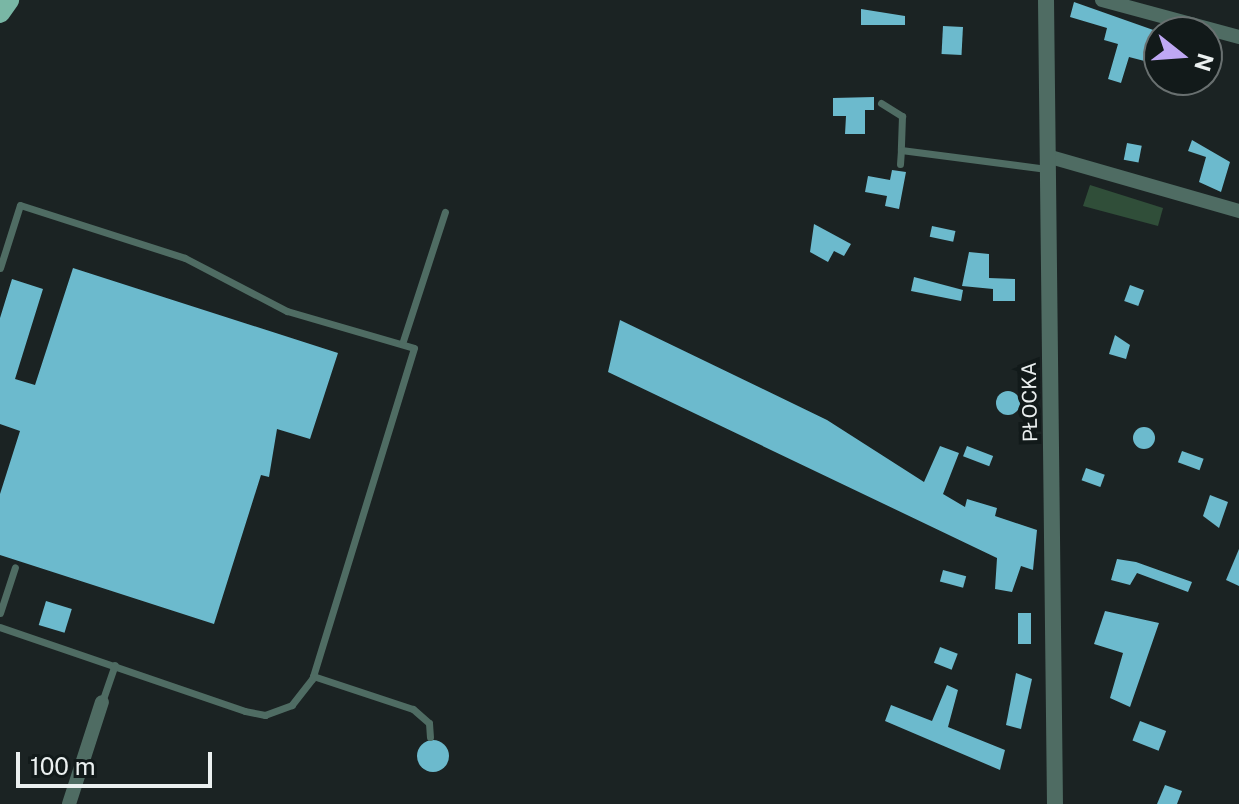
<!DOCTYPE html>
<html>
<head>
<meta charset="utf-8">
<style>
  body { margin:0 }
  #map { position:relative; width:1239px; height:804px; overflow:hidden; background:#1b2323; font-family:"Public Sans",sans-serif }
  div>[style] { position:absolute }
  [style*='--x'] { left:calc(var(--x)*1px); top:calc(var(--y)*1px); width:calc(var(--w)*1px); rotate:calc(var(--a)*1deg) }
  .green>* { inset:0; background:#304e39 }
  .building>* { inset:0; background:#6cbacd; transform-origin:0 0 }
  .round { border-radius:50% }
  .service>* { height:7px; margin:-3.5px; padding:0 3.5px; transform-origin:3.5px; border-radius:3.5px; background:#4f6c63 }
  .minor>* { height:14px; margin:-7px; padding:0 7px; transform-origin:7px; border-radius:7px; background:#4f6c63 }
  .tertiary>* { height:16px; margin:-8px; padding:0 8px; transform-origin:8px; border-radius:8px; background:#4f6c63 }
  .primary>* { height:20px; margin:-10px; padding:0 10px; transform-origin:10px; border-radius:10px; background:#79b7a5 }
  span { translate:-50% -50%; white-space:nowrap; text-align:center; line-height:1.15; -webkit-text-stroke:8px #121a1a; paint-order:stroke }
  .street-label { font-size:20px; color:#ebf0f0 }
  .north { position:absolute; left:1143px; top:16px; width:80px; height:80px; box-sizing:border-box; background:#121a1a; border:2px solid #697070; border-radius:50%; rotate:107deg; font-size:22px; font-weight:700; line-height:32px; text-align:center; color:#ebf0f0 }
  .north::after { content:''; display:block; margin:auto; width:28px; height:36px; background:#bfa8f4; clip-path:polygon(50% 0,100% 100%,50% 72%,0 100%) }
  .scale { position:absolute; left:16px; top:752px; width:196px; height:36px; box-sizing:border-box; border:4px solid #ebf0f0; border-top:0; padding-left:10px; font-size:24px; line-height:28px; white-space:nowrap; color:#ebf0f0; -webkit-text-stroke:6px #121a1a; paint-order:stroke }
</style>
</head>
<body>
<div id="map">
  <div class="green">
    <i style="clip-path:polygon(1090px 185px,1163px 208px,1158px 226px,1083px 206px)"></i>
  </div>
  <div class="building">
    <i style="clip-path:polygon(1074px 2px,1159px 32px,1156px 64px,1129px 57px,1121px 83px,1108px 79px,1118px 44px,1104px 40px,1107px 28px,1070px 17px)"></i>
    <i style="clip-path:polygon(861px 9px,905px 16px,905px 25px,861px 25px)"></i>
    <i style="left:943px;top:26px;width:20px;height:28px;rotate:3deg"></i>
    <i style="clip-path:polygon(874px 97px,874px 110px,865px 110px,865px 134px,845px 134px,846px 116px,833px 116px,833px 98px)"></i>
    <i style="clip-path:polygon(1192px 140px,1230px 162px,1221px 192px,1199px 182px,1206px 157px,1188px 151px)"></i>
    <i style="left:1127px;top:143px;width:15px;height:17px;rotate:11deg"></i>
    <i style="clip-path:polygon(892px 170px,906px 172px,899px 209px,885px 206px,887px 196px,865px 192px,868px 176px,890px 180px)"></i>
    <i style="clip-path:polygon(814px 224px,851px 244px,844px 256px,834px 251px,828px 262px,810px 252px)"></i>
    <i style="left:932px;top:226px;width:24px;height:11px;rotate:12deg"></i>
    <i style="clip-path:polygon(969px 252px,989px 254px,989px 278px,1015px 279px,1015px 301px,993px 301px,993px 289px,962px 286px)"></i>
    <i style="clip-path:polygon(73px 268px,338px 353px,310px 439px,277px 429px,269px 477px,261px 475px,214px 624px,0 555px,0 494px,20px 431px,0 424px,0 318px,12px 279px,43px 289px,15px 379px,35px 385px)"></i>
    <i style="clip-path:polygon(914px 277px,963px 290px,961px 301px,911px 291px)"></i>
    <i style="left:1130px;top:285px;width:15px;height:17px;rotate:20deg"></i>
    <i style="clip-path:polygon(620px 320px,827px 420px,924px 482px,940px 446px,959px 453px,943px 494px,965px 507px,967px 499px,997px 508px,995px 516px,1037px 530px,1033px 570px,1021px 566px,1012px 592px,995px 589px,997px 558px,608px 372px)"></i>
    <i style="clip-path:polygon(1115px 335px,1130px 345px,1126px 359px,1109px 354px)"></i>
    <i class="round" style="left:996px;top:391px;width:24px;height:24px"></i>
    <i class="round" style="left:1133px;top:427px;width:22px;height:22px"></i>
    <i style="left:967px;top:446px;width:28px;height:11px;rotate:21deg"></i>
    <i style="left:1182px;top:451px;width:23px;height:12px;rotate:20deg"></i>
    <i style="left:1086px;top:468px;width:20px;height:13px;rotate:20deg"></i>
    <i style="clip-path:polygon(1210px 495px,1228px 502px,1219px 528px,1203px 516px)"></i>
    <i style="clip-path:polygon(1239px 549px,1239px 586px,1226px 580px)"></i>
    <i style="clip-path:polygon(1117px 559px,1136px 562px,1192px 582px,1188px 592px,1137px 573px,1130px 585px,1111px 580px)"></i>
    <i style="left:943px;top:570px;width:24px;height:12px;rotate:15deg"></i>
    <i style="left:46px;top:601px;width:27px;height:25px;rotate:17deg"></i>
    <i style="clip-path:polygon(1105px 611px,1159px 623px,1130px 707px,1110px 698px,1123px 653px,1094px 644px)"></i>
    <i style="left:1018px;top:613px;width:13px;height:31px"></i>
    <i style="left:940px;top:647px;width:19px;height:17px;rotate:21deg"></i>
    <i style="clip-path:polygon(1016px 673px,1032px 679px,1021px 729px,1006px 725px)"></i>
    <i style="clip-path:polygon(947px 685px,958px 690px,948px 727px,1005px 750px,1000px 770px,885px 721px,891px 705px,932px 721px)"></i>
    <i style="left:1140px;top:721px;width:28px;height:21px;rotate:21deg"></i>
    <i class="round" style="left:417px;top:740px;width:32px;height:32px"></i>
    <i style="clip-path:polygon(1165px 785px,1182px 791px,1177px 804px,1157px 804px)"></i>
  </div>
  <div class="service">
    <i style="--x:881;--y:103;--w:25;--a:32"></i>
    <i style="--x:902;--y:116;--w:34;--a:92"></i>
    <i style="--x:901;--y:150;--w:147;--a:7.4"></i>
    <i style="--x:900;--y:164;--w:14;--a:-86"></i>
    <i style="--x:0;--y:268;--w:66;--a:-72.4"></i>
    <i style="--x:20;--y:205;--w:173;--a:17.8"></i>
    <i style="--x:185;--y:258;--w:115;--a:27.5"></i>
    <i style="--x:287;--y:311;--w:132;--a:16.2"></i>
    <i style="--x:414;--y:348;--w:346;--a:107.1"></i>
    <i style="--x:312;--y:679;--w:33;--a:128"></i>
    <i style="--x:292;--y:705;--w:29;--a:160"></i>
    <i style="--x:265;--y:715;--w:20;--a:-169"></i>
    <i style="--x:245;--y:711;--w:259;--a:-161.1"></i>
    <i style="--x:402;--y:344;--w:139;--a:-72"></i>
    <i style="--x:0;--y:613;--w:48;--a:-71.9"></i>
    <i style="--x:313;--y:676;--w:105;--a:18.3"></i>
    <i style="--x:413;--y:709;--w:21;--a:41"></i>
    <i style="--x:429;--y:723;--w:14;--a:86"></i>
    <i style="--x:102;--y:702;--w:39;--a:-71"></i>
  </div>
  <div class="minor">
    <i style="--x:1102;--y:0;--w:142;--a:15.1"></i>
    <i style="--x:1047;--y:156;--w:200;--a:16"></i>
    <i style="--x:69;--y:804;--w:107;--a:-72.1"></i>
  </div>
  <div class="tertiary">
    <i style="--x:1046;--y:0;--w:804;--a:89.36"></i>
  </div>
  <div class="primary">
    <i style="--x:0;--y:13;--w:16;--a:-55"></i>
  </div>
  <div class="street-label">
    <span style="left:1030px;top:402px;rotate:-91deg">PŁOCKA</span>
  </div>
  <div class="north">N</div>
  <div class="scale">100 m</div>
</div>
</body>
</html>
